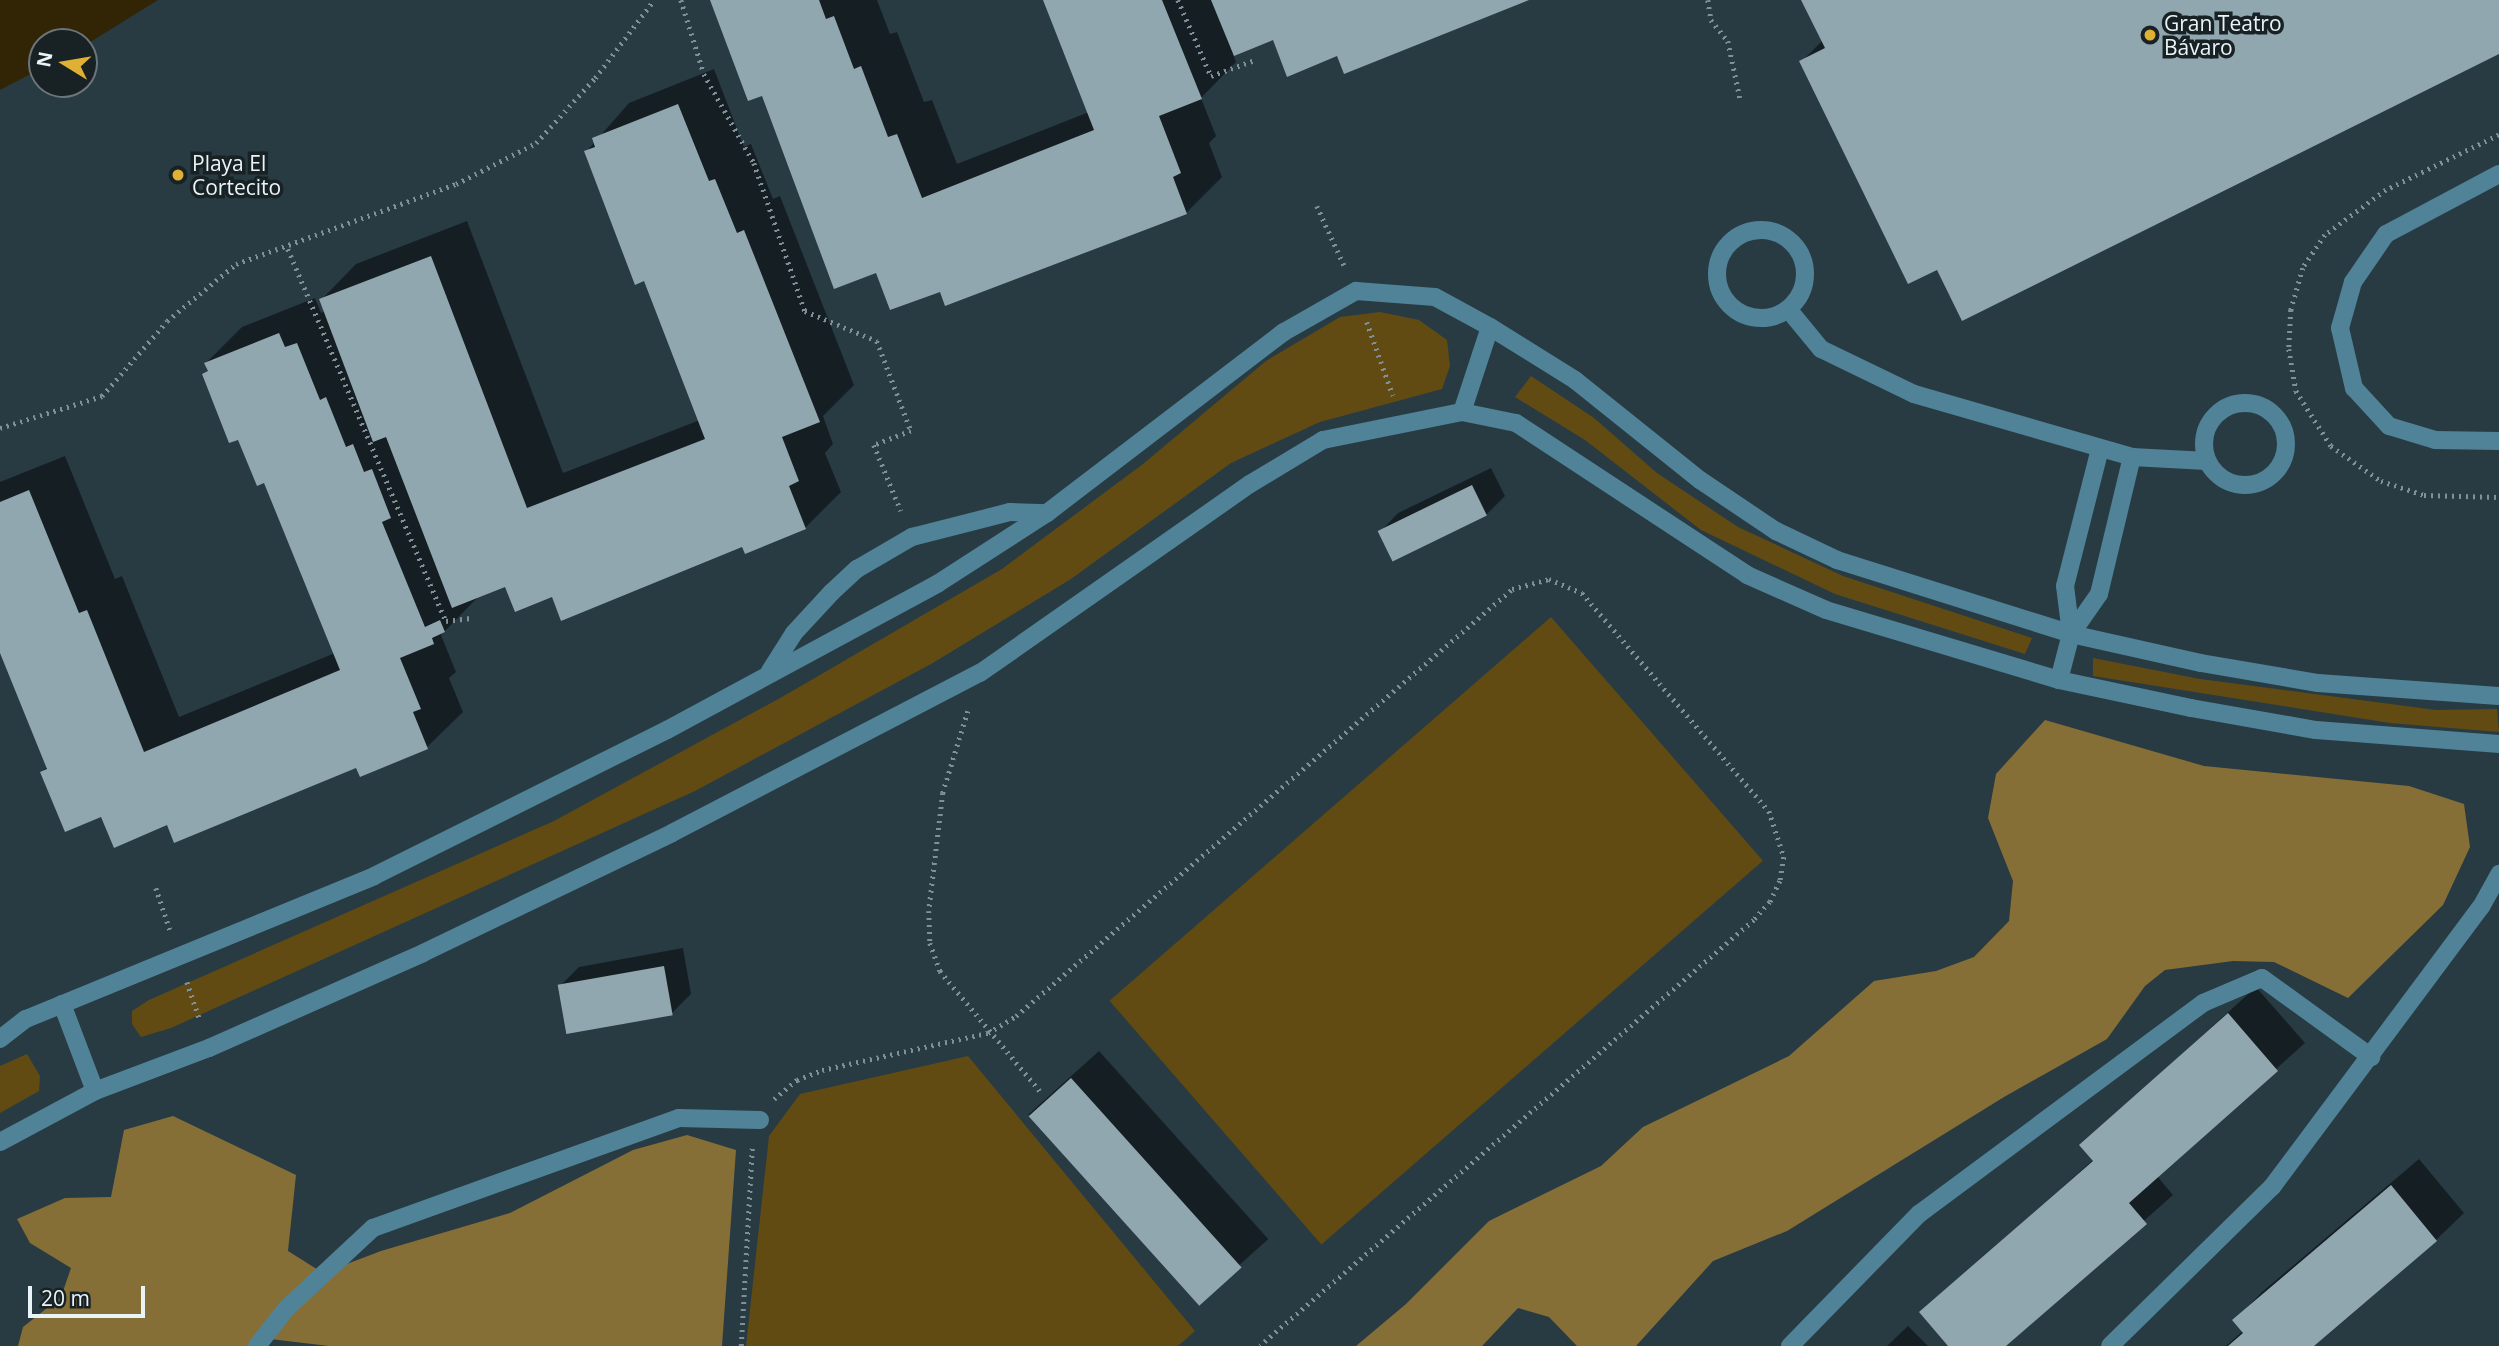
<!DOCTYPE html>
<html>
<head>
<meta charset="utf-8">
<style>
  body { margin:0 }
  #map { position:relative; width:2499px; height:1346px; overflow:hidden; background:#283b43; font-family:"Open Sans",sans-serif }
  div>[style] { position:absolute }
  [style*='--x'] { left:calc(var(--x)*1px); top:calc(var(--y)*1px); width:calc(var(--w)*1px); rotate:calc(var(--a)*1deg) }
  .green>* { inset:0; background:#614b13; transform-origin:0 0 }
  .forest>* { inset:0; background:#866f36 }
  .water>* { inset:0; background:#312506 }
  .shadow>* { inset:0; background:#0007; transform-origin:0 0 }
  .building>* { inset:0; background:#91a7b0; transform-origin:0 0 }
  .path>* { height:4.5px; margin-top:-2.25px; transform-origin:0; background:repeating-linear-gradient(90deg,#809096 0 2px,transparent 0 7px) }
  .minor>* { height:18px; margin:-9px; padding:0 9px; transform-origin:9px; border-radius:9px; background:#508398 }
  .minor>.ring { margin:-9px; padding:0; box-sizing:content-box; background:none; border:18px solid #508398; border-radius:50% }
  .dots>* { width:19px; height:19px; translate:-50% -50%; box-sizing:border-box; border:4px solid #182124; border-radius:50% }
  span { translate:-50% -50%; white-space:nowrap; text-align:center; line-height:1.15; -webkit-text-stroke:7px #182124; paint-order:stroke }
  .poi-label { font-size:21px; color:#e9f4f9 }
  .left { translate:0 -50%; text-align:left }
  .north { position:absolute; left:28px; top:28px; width:70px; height:70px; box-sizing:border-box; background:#182124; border:2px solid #6c7579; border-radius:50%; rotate:281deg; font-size:19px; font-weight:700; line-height:28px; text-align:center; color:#e9f4f9 }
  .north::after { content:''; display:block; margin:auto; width:24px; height:32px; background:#dfb034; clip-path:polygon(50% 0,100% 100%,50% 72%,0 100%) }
  .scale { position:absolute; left:28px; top:1286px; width:117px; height:32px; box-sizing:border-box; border:4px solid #e9f4f9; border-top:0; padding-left:9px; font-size:21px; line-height:24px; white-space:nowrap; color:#e9f4f9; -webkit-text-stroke:5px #182124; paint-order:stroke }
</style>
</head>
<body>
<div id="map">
  <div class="green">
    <i style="clip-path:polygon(1380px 312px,1419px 320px,1447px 340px,1450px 366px,1442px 389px,1320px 422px,1231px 463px,1071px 579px,931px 664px,695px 791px,171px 1028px,141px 1037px,132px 1024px,132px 1011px,149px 1000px,554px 821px,782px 697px,1002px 569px,1143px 464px,1266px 361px,1340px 317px)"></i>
    <i style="clip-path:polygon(1531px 376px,1594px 418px,1657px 473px,1738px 527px,1843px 576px,2032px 638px,2025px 654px,1835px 594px,1701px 530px,1585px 440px,1515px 397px)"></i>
    <i style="left:1551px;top:617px;width:323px;height:585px;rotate:49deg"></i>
    <i style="clip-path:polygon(2093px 658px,2200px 679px,2436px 710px,2497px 709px,2499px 732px,2390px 723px,2093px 676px)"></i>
    <i style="clip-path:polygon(27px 1054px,40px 1076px,39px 1091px,0 1113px,0 1066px)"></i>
    <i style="clip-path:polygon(968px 1056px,1195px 1331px,1178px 1346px,746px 1346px,769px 1136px,800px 1094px)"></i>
  </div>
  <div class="forest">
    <i style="clip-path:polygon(2045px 720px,2204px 766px,2409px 786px,2464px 804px,2470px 847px,2443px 905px,2348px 998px,2274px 962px,2233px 961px,2165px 970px,2145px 986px,2107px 1039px,2004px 1097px,1787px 1231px,1713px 1261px,1636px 1346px,1577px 1346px,1549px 1317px,1518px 1308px,1482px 1346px,1356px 1346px,1406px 1304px,1489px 1221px,1601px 1166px,1643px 1127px,1789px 1056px,1874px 981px,1936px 971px,1974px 957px,2009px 921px,2013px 881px,1988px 818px,1996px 774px)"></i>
    <i style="clip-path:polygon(173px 1116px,296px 1175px,288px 1251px,323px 1273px,381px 1251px,510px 1213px,633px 1150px,687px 1135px,736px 1150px,722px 1346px,329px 1346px,270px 1339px,265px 1346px,18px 1346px,23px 1327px,61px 1297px,71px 1268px,30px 1243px,17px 1219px,65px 1198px,111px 1197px,124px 1130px)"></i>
  </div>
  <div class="water">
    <i style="clip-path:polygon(0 0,158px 0,84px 46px,84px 42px,42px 42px,42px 68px,0 90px)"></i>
  </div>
  <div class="shadow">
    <i style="clip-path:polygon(712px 0,877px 0,890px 34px,897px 32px,924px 102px,932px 100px,957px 164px,1089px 112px,1045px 0,1525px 0,1338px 54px,1274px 38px,1233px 54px,1236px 62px,1201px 98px,1216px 136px,1209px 143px,1222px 177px,1186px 213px,941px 289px,877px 271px,763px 93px)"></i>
    <i style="clip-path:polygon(1803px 0,2499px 0,2499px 52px,1938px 268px,1801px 62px,1823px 40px)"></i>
    <i style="clip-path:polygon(714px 69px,744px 147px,751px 144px,773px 199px,780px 196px,854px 385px,823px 416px,833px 444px,825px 453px,841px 492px,805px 528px,553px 595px,506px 584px,480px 595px,441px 635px,456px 672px,449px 678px,463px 712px,427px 747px,168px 823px,102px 814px,42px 772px,48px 766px,0 649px,0 482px,65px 456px,115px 579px,122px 576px,179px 717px,335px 653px,265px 481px,204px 375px,209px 370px,206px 363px,242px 327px,315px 298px,321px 313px,325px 311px,321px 300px,356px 264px,467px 221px,563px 473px,700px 420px,645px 279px,586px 152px,629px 103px)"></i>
    <i style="clip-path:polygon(1491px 468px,1505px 496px,1486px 515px,1380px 532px,1398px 513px)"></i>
    <i style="clip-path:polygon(683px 948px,691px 994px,672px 1013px,560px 986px,579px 967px)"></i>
    <i style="clip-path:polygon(2256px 987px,2305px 1043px,2157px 1176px,2173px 1195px,2003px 1346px,1950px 1346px,1922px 1312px,2094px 1159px,2081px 1145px)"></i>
    <i style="left:1099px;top:1051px;width:253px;height:95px;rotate:48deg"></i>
    <i style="clip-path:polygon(2419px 1159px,2464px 1213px,2436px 1240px,2311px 1346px,2226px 1346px,2244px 1330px,2235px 1320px,2262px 1292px)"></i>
    <i style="clip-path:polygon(1908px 1326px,1928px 1346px,1887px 1346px)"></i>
  </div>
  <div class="building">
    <i style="clip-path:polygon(710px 0,819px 0,826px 19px,834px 16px,854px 69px,861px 66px,888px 137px,897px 134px,922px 198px,1094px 130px,1043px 0,1162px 0,1202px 99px,1159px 116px,1181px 173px,1173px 177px,1187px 214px,945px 306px,940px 292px,890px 310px,876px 273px,834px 289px,762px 96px,748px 101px)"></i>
    <i style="clip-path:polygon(1211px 0,1529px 0,1344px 74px,1337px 56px,1287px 77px,1273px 40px,1234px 56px)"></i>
    <i style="clip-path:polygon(1801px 0,2499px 0,2499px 54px,1962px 321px,1937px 270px,1908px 284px,1799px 61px,1825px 48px)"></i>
    <i style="clip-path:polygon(678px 104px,709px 181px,715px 179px,737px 233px,744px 230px,820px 422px,782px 437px,799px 481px,789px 486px,806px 529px,745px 554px,742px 547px,561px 621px,552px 597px,515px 612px,505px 587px,452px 608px,386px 437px,373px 442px,319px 299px,431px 256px,527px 508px,705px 439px,644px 281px,635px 285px,584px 151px,595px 147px,592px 138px)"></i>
    <i style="clip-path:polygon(279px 333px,285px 347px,297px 343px,320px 400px,326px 397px,346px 447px,353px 444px,364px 472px,372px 469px,391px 518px,382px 522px,425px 627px,440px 620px,445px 632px,432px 638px,434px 644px,400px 658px,421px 709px,413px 712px,428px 749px,360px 777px,356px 768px,174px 843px,167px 825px,114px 848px,101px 817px,65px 832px,40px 772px,47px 769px,0 653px,0 502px,29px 490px,79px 613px,87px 610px,144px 752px,340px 670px,264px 483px,257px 486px,238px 440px,229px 443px,202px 374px,208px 371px,204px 363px)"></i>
    <i style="left:1472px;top:485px;width:34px;height:105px;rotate:64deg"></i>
    <i style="left:664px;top:966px;width:50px;height:108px;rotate:80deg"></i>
    <i style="clip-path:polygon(2228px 1013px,2278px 1071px,2129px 1203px,2147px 1224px,2006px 1346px,1948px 1346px,1919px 1312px,2093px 1161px,2079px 1145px)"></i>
    <i style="left:1071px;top:1078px;width:255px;height:57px;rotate:48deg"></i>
    <i style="clip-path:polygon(2391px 1185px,2437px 1241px,2314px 1346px,2228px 1346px,2243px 1333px,2232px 1320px)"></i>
  </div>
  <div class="path">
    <i style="--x:681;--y:0;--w:77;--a:72.7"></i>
    <i style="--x:704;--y:74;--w:102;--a:60.7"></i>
    <i style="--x:754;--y:163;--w:157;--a:71"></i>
    <i style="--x:805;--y:311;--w:78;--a:22.6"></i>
    <i style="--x:877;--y:341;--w:96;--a:69.3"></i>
    <i style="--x:911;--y:431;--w:40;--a:159"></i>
    <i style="--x:874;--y:445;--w:71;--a:67.8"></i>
    <i style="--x:1178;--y:0;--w:83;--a:66.5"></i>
    <i style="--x:1211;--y:76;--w:47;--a:-20"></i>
    <i style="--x:1708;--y:0;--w:20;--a:81"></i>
    <i style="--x:1711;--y:20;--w:27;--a:51"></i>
    <i style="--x:1728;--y:41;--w:58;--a:78.1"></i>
    <i style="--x:2499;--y:135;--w:126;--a:154"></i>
    <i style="--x:2386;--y:190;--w:76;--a:143.6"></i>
    <i style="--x:2325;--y:235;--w:40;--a:124"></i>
    <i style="--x:2303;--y:268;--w:44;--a:105.9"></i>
    <i style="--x:2291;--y:310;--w:39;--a:93"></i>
    <i style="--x:2289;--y:349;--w:43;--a:80.5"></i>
    <i style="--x:2296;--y:391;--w:65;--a:57.5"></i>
    <i style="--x:2331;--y:446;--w:61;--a:35"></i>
    <i style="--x:2381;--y:481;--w:45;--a:18"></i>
    <i style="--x:2424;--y:495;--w:75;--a:1.5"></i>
    <i style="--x:1317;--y:206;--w:65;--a:65.4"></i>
    <i style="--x:288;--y:249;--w:404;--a:67"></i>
    <i style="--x:446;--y:621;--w:25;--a:-7"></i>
    <i style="--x:1367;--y:322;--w:78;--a:70.6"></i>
    <i style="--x:0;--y:428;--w:107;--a:-17.4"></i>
    <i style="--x:102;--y:396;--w:99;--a:-49.1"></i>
    <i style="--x:167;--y:321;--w:89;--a:-39.6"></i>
    <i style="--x:236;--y:264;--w:234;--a:-20"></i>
    <i style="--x:456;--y:184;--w:90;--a:-27.1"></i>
    <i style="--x:536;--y:143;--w:88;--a:-47.8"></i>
    <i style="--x:595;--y:78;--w:98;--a:-52.9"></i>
    <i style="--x:968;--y:711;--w:86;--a:107"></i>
    <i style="--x:943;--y:793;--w:119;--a:96.8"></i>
    <i style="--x:929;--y:911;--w:32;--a:88"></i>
    <i style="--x:930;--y:943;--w:30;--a:70"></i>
    <i style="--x:940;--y:971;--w:156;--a:50.2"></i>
    <i style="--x:156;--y:888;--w:44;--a:71.6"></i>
    <i style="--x:187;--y:982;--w:40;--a:71.1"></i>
    <i style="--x:774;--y:1099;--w:30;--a:-40"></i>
    <i style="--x:797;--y:1080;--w:27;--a:-22"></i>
    <i style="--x:822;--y:1070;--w:170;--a:-12.6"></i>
    <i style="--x:988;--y:1033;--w:33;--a:-31"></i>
    <i style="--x:1016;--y:1016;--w:654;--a:-40.72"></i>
    <i style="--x:1512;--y:589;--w:38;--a:-15"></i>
    <i style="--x:1549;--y:579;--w:36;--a:23"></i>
    <i style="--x:1582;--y:593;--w:287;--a:49.4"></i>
    <i style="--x:1769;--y:811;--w:48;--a:71.9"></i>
    <i style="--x:1784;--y:857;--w:24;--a:99"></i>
    <i style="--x:1780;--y:881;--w:23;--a:115"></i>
    <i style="--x:1770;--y:902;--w:24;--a:132"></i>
    <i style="--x:1754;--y:920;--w:652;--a:139.23"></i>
    <i style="--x:741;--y:1346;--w:198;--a:-86.8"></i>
  </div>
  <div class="minor">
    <i style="--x:2499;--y:174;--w:128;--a:152"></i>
    <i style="--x:2386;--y:234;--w:58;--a:124.5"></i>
    <i style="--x:2353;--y:282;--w:48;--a:105.8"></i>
    <i style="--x:2340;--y:328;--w:62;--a:76.9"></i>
    <i style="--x:2354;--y:388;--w:52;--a:47.4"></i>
    <i style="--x:2389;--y:426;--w:48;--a:16.9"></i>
    <i style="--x:2435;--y:440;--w:64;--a:0.9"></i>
    <i class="ring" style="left:1717px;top:230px;width:70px;height:70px"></i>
    <i style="--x:1788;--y:309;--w:52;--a:50.5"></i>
    <i style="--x:1821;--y:349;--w:103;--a:25.8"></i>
    <i style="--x:1914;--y:394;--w:227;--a:16.1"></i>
    <i style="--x:2132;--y:457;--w:75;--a:3.1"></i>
    <i class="ring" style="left:2204px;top:403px;width:64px;height:64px"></i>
    <i style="--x:1462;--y:412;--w:89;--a:-71.8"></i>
    <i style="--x:2071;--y:634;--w:48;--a:-97.1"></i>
    <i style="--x:2065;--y:586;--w:141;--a:-75.7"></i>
    <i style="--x:770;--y:671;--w:45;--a:-57.7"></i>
    <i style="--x:794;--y:633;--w:56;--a:-47.2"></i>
    <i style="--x:832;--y:592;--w:34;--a:-43"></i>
    <i style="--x:857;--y:569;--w:64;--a:-30.2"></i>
    <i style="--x:912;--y:537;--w:101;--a:-14.3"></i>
    <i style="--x:1010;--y:512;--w:37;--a:2"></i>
    <i style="--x:2059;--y:680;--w:48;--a:-75.4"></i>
    <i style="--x:2071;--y:634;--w:49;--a:-55"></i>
    <i style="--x:2099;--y:594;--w:141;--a:-76.5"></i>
    <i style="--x:62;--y:1004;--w:93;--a:69.2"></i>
    <i style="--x:0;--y:1039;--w:33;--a:-38"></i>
    <i style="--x:26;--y:1019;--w:376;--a:-22.3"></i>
    <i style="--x:374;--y:876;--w:327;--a:-26.5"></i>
    <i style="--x:667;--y:730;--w:307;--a:-28.4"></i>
    <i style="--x:937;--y:584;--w:131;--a:-32.8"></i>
    <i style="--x:1047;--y:513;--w:298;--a:-37.4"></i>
    <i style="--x:1284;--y:332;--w:83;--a:-29.7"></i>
    <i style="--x:1356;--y:291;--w:79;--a:4.3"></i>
    <i style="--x:1435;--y:297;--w:63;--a:28.6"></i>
    <i style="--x:1490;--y:327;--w:100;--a:31.9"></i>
    <i style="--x:1575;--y:380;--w:160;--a:38.7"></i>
    <i style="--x:1700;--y:480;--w:92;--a:33.9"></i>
    <i style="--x:1776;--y:531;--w:68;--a:25.4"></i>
    <i style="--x:1837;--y:560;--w:245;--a:17.5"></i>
    <i style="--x:2071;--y:634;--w:133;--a:12.6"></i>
    <i style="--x:2201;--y:663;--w:119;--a:9.7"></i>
    <i style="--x:2318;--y:683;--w:181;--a:4.1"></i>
    <i style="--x:0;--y:1142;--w:108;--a:-28.2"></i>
    <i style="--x:95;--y:1091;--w:122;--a:-20.7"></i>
    <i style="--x:209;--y:1048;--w:234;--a:-23.9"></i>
    <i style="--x:423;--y:953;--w:276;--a:-25.7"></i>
    <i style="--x:672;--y:833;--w:347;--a:-27.5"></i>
    <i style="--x:980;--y:673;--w:330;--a:-35"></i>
    <i style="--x:1250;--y:484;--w:85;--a:-31.1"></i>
    <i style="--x:1323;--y:440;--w:142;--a:-11.4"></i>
    <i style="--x:1462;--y:412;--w:55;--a:11.5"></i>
    <i style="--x:1516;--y:423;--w:277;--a:33.3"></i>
    <i style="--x:1747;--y:575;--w:86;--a:23.9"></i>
    <i style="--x:1826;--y:610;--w:243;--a:16.7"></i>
    <i style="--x:2059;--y:680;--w:135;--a:12"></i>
    <i style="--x:2191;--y:708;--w:127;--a:10"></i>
    <i style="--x:2316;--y:730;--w:184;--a:4.4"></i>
    <i style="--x:257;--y:1346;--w:47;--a:-51.9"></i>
    <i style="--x:286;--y:1309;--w:119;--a:-43"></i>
    <i style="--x:373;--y:1228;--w:325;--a:-19.8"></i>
    <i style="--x:679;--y:1118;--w:81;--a:1.4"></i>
    <i style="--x:1790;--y:1346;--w:185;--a:-45.7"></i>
    <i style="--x:1919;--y:1214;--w:354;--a:-36.6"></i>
    <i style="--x:2203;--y:1003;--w:64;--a:-23"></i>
    <i style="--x:2262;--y:978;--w:135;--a:35.9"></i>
    <i style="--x:2110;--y:1346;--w:227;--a:-44.5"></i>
    <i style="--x:2272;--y:1187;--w:349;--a:-53.3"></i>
    <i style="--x:2481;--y:907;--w:38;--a:-61"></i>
  </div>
  <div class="dots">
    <i style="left:2150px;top:35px;background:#dfb034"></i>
    <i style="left:178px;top:175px;background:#dfb034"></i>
  </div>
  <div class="poi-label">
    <span class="left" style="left:2164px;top:35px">Gran Teatro<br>Bávaro</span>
    <span class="left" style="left:192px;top:175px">Playa El<br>Cortecito</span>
  </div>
  <div class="north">N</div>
  <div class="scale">20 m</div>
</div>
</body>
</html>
